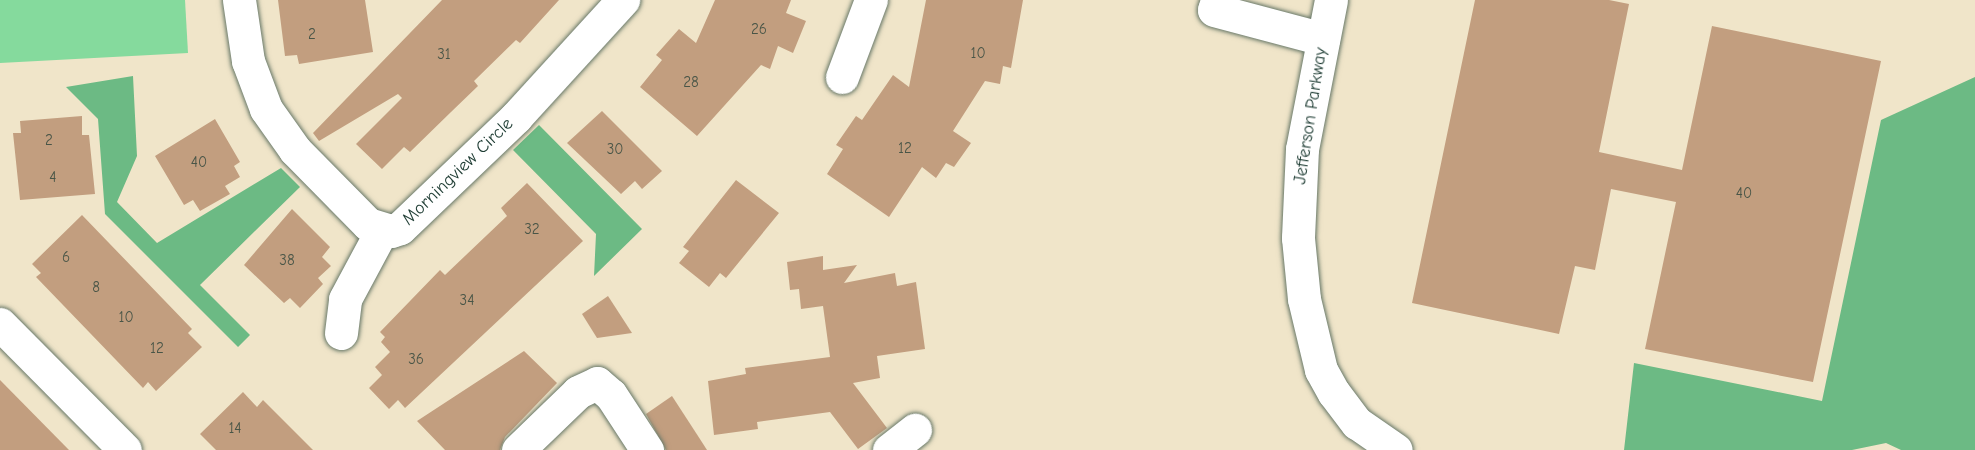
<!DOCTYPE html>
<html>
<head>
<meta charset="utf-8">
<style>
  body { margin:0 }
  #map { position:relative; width:1975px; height:450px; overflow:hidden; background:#f0e5c9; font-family:"Comic Neue",sans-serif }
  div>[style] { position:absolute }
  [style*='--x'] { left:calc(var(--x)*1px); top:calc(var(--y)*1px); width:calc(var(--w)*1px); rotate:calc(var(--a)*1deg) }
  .green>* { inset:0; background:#85da9d }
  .forest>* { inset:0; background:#6cba84 }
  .building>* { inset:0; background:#c29e7f }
  .roads { filter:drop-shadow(0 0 2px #687868) drop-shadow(0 0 2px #687868) }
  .minor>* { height:33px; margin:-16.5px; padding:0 16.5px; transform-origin:16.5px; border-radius:16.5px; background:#fff }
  span { translate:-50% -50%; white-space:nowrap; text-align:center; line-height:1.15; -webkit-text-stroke:5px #fff; paint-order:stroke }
  .number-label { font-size:15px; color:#485547 }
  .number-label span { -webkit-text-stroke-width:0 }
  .street-label { font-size:18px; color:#1f3d34 }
</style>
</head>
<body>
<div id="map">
  <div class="green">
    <i style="clip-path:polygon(0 0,185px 0,188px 53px,0 63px)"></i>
  </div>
  <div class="forest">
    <i style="clip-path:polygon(133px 76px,137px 156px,117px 202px,157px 243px,281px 168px,300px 187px,200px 285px,250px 335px,238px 347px,105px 214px,98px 119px,66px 87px)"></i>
    <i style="clip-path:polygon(1975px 77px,1975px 450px,1901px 450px,1886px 443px,1852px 450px,1624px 450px,1634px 363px,1822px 401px,1881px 120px)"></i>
    <i style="clip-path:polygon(539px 125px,642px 229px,594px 276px,596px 234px,513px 150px)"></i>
  </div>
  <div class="building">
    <i style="clip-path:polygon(278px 0,365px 0,373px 52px,299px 64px,297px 55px,285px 56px)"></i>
    <i style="clip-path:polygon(442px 0,559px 0,520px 43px,516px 40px,474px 81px,478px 86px,451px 112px,410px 152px,404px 147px,382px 169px,356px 144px,402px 98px,398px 94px,319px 141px,313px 133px)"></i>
    <i style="clip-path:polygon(715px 0,791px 0,786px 13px,806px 21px,793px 53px,778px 46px,770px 69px,761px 65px,697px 136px,640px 87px,662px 60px,656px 55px,679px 29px,696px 43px)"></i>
    <i style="clip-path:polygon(926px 0,1023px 0,1011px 68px,1003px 66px,1000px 84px,985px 81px,953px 131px,971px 143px,954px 167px,946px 163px,936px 178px,922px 167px,889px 217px,827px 174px,843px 149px,836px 145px,856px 116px,862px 120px,893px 75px,909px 87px)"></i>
    <i style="clip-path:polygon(1475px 0,1609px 0,1629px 4px,1599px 152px,1682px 170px,1712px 26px,1881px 61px,1813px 382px,1645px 349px,1676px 202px,1611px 189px,1595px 270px,1575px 266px,1559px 334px,1412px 303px)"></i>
    <i style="clip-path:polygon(602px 111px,662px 171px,642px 189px,635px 181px,621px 194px,567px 143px)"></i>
    <i style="clip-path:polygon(82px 116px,82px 135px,89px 135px,95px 194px,20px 200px,13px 133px,21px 133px,20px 121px)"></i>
    <i style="clip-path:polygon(215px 119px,240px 162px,234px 166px,240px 177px,225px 186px,230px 194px,200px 211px,193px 200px,184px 205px,155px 156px)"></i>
    <i style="clip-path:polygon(736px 180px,779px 213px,726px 278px,720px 273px,709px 287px,679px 263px,689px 251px,683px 247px)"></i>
    <i style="clip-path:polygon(527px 183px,583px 241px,405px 408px,398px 400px,389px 409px,369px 388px,382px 375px,375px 367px,390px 352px,381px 342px,385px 337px,380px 332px,440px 270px,445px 275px,507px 216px,501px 208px)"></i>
    <i style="clip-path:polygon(292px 209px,330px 247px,322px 257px,331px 266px,318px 278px,323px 284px,300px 308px,290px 298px,284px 303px,244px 265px)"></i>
    <i style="clip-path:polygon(82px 215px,192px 329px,188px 333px,202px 347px,156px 391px,148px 382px,143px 388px,36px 277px,41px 273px,32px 264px)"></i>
    <i style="clip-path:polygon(823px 256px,823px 270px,857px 265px,844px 283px,895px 273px,897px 286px,916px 282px,925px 349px,877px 356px,880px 378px,853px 383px,887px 428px,858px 449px,830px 412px,757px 422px,758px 429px,714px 435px,708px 381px,746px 374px,745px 368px,830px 357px,823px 306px,801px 309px,799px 289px,790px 290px,787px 262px)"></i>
    <i style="clip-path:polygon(608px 296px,632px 333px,597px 338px,582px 314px)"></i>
    <i style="clip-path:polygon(524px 351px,557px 383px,505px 437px,500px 450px,445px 450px,417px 421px)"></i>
    <i style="clip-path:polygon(0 380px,69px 450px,0 450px)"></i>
    <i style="clip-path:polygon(243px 392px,257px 407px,263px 400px,313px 450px,216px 450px,200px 434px)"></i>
    <i style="clip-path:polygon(672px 396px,698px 436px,707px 450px,666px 450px,646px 414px)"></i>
  </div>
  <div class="roads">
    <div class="minor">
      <i style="--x:239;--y:0;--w:62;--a:81.6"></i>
      <i style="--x:248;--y:61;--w:51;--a:69.4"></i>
      <i style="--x:266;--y:109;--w:50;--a:54.7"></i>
      <i style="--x:295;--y:150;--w:104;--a:45.4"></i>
      <i style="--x:368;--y:224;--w:24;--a:17"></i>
      <i style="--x:391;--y:231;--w:9;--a:-18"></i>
      <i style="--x:400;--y:228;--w:161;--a:-43.7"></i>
      <i style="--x:516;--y:117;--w:159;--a:-47.6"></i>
      <i style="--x:1217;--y:0;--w:10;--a:107"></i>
      <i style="--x:1214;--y:10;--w:113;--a:14.9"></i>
      <i style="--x:1331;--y:0;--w:152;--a:101"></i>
      <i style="--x:1302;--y:149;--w:89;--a:92.6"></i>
      <i style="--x:1298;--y:238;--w:61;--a:84.4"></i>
      <i style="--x:1304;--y:299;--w:73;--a:76.5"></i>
      <i style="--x:1321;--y:370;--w:26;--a:61"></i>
      <i style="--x:1334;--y:393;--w:38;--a:53"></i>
      <i style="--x:1357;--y:423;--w:47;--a:34.7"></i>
      <i style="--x:842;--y:77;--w:82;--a:-69.4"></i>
      <i style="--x:0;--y:324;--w:177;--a:45.2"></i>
      <i style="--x:341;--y:333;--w:34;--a:-83"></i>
      <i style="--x:345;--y:299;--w:78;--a:-61.8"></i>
      <i style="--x:518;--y:450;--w:83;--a:-44"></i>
      <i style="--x:578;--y:392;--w:21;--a:-25"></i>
      <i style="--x:597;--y:383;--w:18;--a:41"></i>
      <i style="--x:611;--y:395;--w:66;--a:56.8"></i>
      <i style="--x:889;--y:450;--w:33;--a:-38"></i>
    </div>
  </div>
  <div class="number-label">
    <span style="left:759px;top:30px">26</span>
    <span style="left:312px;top:35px">2</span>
    <span style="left:978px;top:54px">10</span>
    <span style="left:444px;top:55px">31</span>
    <span style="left:691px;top:83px">28</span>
    <span style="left:49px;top:141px">2</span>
    <span style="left:905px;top:149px">12</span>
    <span style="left:615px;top:150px">30</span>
    <span style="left:199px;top:163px">40</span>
    <span style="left:53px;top:178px">4</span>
    <span style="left:1744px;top:194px">40</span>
    <span style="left:532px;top:230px">32</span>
    <span style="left:66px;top:258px">6</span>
    <span style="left:287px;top:261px">38</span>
    <span style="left:96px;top:288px">8</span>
    <span style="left:467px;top:301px">34</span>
    <span style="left:126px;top:318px">10</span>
    <span style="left:157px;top:349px">12</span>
    <span style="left:416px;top:360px">36</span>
    <span style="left:235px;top:429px">14</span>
  </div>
  <div class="street-label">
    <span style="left:1311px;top:116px;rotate:-81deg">Jefferson Parkway</span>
    <span style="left:458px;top:172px;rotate:-44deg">Morningview Circle</span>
  </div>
</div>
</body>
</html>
